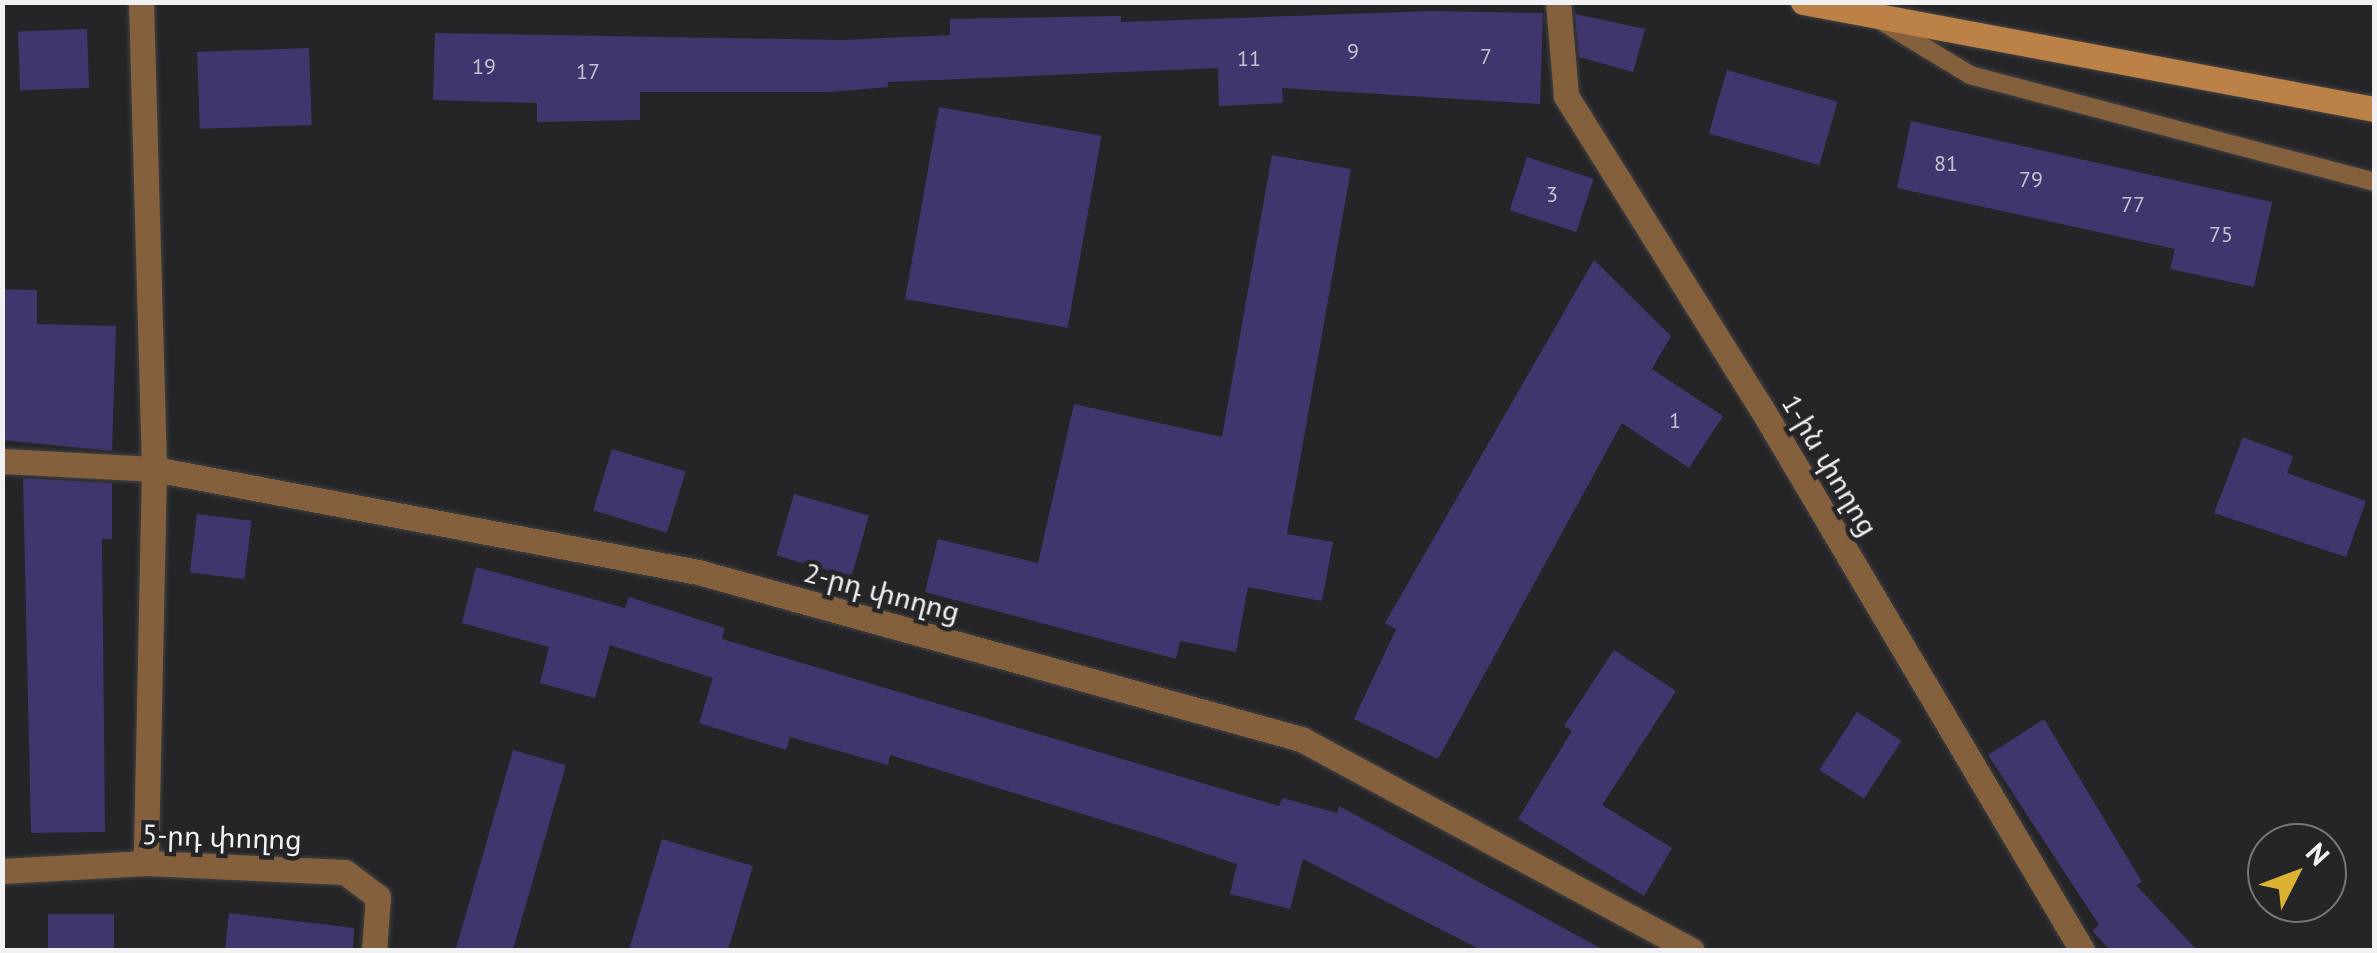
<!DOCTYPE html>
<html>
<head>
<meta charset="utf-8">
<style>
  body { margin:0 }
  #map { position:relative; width:2377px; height:953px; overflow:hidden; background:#252527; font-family:"PT Sans","Noto Sans Armenian",sans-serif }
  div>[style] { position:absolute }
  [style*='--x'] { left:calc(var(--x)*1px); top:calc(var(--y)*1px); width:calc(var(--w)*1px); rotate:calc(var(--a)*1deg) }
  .building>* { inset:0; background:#41356d; transform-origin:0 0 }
  .roads { filter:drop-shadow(0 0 2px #424244) drop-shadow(0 0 2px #424244) }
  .service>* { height:18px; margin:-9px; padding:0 9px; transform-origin:9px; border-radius:9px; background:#85603d }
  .minor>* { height:25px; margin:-12.5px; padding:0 12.5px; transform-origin:12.5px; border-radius:12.5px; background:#85603d }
  .secondary>* { height:25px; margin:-12.5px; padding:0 12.5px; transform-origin:12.5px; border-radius:12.5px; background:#bc8147 }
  span { translate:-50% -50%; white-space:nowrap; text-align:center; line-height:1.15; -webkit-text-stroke:9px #252527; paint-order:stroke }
  .number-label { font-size:22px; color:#c5c2d2 }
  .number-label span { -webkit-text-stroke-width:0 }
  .street-label { font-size:28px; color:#f1f1f3 }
  .frame { position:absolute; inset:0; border:5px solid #f1f1f3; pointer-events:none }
  .north { position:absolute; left:2247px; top:823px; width:100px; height:100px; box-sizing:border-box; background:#252527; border:2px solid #777779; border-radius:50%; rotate:48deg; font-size:28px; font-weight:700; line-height:40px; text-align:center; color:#f1f1f3 }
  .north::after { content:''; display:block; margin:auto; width:35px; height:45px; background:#dcb233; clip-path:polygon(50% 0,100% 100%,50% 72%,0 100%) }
</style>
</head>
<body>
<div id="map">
  <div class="building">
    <i style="clip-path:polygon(1432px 11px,1543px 13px,1540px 104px,1282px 88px,1283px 103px,1219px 106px,1218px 68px,888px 82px,888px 87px,831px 92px,640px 92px,640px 120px,537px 122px,537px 103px,433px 100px,435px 33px,843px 40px,950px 35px,950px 19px,1121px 16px,1121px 22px)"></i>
    <i style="clip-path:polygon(1575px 14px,1645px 29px,1633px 72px,1579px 57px)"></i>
    <i style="left:87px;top:29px;width:59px;height:69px;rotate:88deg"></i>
    <i style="left:309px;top:48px;width:77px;height:112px;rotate:88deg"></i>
    <i style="left:1727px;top:70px;width:115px;height:66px;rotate:16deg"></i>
    <i style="left:939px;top:107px;width:165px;height:195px;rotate:10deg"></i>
    <i style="clip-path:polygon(1911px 121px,2272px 202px,2254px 287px,2170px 269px,2175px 249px,1897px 188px)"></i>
    <i style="clip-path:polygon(1272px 155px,1351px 169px,1287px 534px,1333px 542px,1322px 601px,1248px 587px,1236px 652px,1180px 641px,1176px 659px,925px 592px,938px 539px,1038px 563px,1074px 404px,1222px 437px)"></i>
    <i style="left:1527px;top:157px;width:70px;height:56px;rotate:18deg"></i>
    <i style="clip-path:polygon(1594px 260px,1671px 336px,1652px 369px,1723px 416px,1689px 468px,1622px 423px,1438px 759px,1354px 719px,1396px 629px,1385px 623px)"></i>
    <i style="clip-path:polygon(2px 289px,37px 290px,37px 324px,116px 326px,112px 451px,2px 440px)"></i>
    <i style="clip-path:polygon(2243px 437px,2293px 456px,2287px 473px,2366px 501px,2346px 557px,2214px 513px)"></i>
    <i style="left:612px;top:449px;width:77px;height:64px;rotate:17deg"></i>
    <i style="clip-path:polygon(23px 478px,112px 483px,112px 539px,102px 539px,105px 832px,31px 833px)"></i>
    <i style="left:794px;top:494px;width:78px;height:64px;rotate:16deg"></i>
    <i style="left:197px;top:514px;width:55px;height:59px;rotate:7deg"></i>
    <i style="clip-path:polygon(476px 567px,625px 608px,629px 597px,725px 628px,722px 639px,1279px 806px,1283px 798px,1337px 813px,1339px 806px,1604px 950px,1481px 950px,1303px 859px,1290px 909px,1230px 894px,1237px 864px,1148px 834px,890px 755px,888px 765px,790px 737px,786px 750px,699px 723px,713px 678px,610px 645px,595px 698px,540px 683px,549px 647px,462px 623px)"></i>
    <i style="clip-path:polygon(1614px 650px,1676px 691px,1602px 805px,1672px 848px,1644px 896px,1518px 819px,1572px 731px,1564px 726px)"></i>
    <i style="left:1857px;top:712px;width:53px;height:69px;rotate:33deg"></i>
    <i style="clip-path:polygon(2044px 719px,2142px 882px,2136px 885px,2197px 950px,2110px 950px,2092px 931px,2099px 925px,1988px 755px)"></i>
    <i style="left:513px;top:750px;width:55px;height:208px;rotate:16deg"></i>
    <i style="clip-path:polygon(662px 839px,753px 866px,728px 950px,629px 950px)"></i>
    <i style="clip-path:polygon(229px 913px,354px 928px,353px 950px,225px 950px)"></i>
    <i style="left:48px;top:914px;width:66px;height:36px"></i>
  </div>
  <div class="roads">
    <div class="service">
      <i style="--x:1881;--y:21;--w:104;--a:31.2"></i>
      <i style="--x:1970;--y:75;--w:418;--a:14.8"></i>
    </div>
    <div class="minor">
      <i style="--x:141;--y:2;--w:467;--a:88.4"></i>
      <i style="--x:154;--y:469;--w:394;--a:91.2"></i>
      <i style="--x:1558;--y:2;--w:94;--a:85.1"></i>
      <i style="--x:1566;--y:96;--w:366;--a:58"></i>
      <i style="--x:1760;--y:406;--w:632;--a:59.38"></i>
      <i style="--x:2;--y:461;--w:152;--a:3"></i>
      <i style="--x:154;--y:469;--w:554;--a:10.72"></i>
      <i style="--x:698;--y:572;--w:626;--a:15.48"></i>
      <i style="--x:1301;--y:739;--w:444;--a:28.4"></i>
      <i style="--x:2;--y:871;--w:144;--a:-3.2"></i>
      <i style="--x:146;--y:863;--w:199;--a:2.6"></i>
      <i style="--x:345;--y:872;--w:41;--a:37.1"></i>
      <i style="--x:378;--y:897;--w:53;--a:94.3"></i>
    </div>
    <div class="secondary">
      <i style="--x:1803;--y:2;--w:581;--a:10.61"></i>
    </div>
  </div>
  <div class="number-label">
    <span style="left:1353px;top:52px">9</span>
    <span style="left:1486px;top:57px">7</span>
    <span style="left:1249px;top:59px">11</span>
    <span style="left:484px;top:67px">19</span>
    <span style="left:588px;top:72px">17</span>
    <span style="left:1946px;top:164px">81</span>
    <span style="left:2031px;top:180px">79</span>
    <span style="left:1552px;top:195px">3</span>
    <span style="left:2133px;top:205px">77</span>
    <span style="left:2221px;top:235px">75</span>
    <span style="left:1675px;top:421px">1</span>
  </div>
  <div class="street-label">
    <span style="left:1830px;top:465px;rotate:59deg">1-ին փողոց</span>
    <span style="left:882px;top:592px;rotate:15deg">2-րդ փողոց</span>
    <span style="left:222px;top:837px;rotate:2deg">5-րդ փողոց</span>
  </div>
  <div class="frame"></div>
  <div class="north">N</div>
</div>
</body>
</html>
